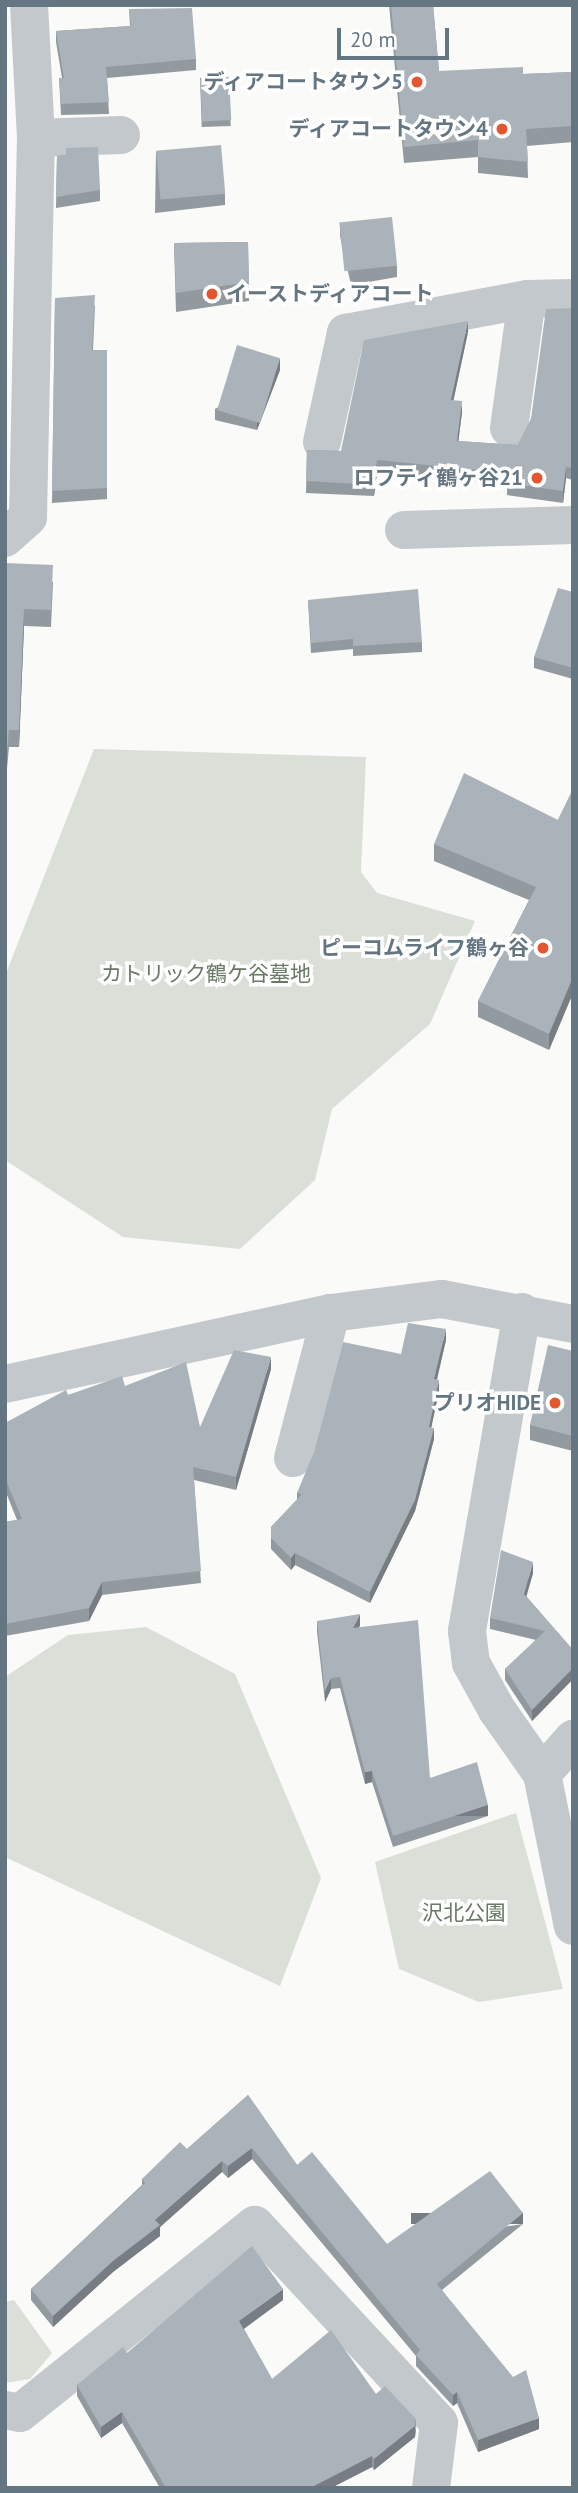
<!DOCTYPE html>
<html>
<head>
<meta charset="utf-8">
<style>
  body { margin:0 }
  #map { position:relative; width:578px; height:2493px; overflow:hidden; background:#fafaf8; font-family:"PT Sans","Noto Sans JP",sans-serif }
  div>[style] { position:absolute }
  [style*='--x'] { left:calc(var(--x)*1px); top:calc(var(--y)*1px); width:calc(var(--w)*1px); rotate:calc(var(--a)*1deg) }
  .green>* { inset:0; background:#dadfd7 }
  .minor>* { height:38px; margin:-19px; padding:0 19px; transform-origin:19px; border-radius:19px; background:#c3c8cc }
  .wall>* { inset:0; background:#929a9f; transform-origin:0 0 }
  .shaded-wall>* { inset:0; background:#777d82; transform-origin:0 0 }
  .building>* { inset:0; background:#aab3b9; transform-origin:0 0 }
  .dots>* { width:19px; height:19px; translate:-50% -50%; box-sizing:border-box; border:4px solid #fff; border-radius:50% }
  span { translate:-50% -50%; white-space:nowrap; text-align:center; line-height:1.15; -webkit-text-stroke:7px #fff; paint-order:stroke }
  .poi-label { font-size:21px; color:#657683; font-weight:700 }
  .right { translate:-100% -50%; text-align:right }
  .left { translate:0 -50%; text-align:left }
  .park-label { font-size:21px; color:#687a64 }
  .frame { position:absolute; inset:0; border:7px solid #657683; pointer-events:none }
  .scale { position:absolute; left:337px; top:28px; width:112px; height:32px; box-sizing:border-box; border:4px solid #657683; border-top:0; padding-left:9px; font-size:21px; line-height:24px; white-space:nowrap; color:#657683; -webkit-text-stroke:5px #fff; paint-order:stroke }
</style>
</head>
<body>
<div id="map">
  <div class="green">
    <i style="clip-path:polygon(94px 749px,366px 757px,361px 872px,377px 893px,475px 921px,430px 1024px,332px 1109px,315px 1180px,240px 1249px,123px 1237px,5px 1160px,5px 976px)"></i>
    <i style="clip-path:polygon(146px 1627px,235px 1674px,321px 1878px,280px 1986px,5px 1857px,5px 1677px,68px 1635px)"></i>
    <i style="clip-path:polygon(516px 1813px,563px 1989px,479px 2002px,399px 1969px,375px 1862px)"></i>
    <i style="clip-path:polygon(14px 2300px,52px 2353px,30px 2379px,5px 2383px,5px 2302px)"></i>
  </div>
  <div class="minor">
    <i style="--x:36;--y:138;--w:85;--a:-2"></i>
    <i style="--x:509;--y:428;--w:130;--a:-82.1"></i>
    <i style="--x:322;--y:442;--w:112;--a:-77.6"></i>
    <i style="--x:346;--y:333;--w:184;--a:-10.6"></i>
    <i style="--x:527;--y:299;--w:46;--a:-1.2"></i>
    <i style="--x:404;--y:530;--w:169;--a:-1.7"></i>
    <i style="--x:5;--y:538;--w:31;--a:-42"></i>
    <i style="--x:28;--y:517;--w:379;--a:-88.8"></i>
    <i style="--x:36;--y:138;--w:133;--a:-93"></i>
    <i style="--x:522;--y:1312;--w:324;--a:99.8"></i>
    <i style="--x:467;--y:1631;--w:32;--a:83"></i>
    <i style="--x:471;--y:1663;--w:54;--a:61"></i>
    <i style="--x:497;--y:1710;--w:78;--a:54.9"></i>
    <i style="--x:542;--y:1774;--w:155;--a:78.5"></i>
    <i style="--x:5;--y:1384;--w:334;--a:-12.3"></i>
    <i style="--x:331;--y:1313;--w:112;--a:-7.2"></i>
    <i style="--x:442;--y:1299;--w:133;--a:10.8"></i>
    <i style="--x:293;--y:1458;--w:150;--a:-75.3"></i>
    <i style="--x:542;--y:1774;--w:47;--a:-48.5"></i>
    <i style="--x:5;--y:2410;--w:15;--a:11"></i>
    <i style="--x:20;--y:2413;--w:301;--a:-38.7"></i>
    <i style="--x:255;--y:2225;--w:270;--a:47.1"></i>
    <i style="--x:439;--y:2423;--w:65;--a:97"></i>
  </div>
  <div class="wall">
    <i style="clip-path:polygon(389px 5px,433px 5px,439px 71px,523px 74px,573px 72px,573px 142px,527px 146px,528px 178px,478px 173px,478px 157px,404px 163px)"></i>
    <i style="clip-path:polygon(129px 9px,196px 59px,196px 70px,107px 78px,109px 114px,61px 115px,59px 78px,62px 78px,56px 42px,56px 31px,130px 26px)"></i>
    <i style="left:229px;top:77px;width:49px;height:29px;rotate:88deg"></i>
    <i style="clip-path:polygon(66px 148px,100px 190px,100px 201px,56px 208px,57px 156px,66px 155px)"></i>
    <i style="clip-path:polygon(156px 152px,225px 194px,225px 205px,155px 213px)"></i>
    <i style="clip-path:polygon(340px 225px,397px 266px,397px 277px,351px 285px,340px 236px)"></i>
    <i style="clip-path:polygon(248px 242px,249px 301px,176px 312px,174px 243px)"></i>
    <i style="clip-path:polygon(55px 298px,95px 306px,93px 350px,107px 350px,107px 499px,52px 503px)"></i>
    <i style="clip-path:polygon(573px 308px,573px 480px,566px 478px,563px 503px,507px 495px,507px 484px,377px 472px,374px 496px,306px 493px,307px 450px,341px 451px,468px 332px,453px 401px,462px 412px,458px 441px,518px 445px,531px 419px)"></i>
    <i style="clip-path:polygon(280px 370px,257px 430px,215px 420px,215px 409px)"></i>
    <i style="clip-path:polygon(5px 563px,53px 582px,51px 627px,24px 626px,19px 747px,9px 747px,7px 769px,5px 769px)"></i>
    <i style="clip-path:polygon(573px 592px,573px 679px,534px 668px,534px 657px)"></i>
    <i style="clip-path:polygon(308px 600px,422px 642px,422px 652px,353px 656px,353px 649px,311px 653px)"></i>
    <i style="clip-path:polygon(573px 789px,573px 993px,549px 1050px,478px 1017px,478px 1001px,529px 900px,434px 861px,434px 844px,558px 820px)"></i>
    <i style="clip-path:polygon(446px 1340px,437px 1380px,439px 1391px,431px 1428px,434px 1439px,415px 1511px,370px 1603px,295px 1565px,291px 1570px,271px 1549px,271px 1527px,297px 1500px,297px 1493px,401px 1354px)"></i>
    <i style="clip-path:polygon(573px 1351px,573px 1451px,530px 1440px,530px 1425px)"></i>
    <i style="clip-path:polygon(271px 1369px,236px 1490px,194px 1480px,201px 1583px,102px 1595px,89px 1621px,5px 1636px,5px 1522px,17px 1520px,5px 1490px,5px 1423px,68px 1395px,125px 1386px,200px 1427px)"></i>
    <i style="clip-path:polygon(533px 1573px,526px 1596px,573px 1650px,573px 1679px,532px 1721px,505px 1680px,505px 1669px,536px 1640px,490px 1629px,490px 1618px)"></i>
    <i style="clip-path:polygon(317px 1621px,360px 1625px,359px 1628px,430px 1778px,488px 1816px,393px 1847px,372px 1782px,365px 1784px,340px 1688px,331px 1689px,325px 1702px,317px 1632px)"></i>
    <i style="clip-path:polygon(248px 2095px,297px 2165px,387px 2244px,523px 2224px,442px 2290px,539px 2429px,478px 2452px,457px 2403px,453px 2406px,416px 2366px,416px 2356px,252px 2159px,228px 2178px,222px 2172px,160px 2227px,160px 2236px,113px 2272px,53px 2327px,31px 2300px,31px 2289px,142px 2185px,142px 2179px,187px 2149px)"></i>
    <i style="clip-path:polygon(283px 2300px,244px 2329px,272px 2379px,376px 2394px,416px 2430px,415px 2437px,374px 2470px,372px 2467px,331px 2488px,160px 2488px,122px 2423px,101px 2438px,77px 2396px,77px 2385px,127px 2353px)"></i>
  </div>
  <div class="shaded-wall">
    <i style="clip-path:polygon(468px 321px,468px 332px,451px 412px,451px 400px)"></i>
    <i style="clip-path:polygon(280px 358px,280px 370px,257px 430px,257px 419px)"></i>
    <i style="clip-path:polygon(462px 401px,462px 412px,457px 453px,457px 441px)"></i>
    <i style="clip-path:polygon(377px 460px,377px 472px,374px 496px,374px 485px)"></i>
    <i style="clip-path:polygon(566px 467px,566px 478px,563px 503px,563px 491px)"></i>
    <i style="clip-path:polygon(24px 609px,24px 626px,19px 747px,19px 730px)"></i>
    <i style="clip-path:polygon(573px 977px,573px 993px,549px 1050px,549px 1034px)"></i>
    <i style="clip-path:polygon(446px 1329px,446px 1340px,434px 1390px,434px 1379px)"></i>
    <i style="clip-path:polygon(271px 1357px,271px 1369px,236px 1490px,236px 1477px)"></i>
    <i style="clip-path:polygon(439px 1380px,439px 1391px,429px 1438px,429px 1427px)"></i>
    <i style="clip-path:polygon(434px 1428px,434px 1439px,415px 1511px,370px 1603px,370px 1592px)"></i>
    <i style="clip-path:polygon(295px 1553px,295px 1565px,291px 1570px,291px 1558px)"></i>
    <i style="clip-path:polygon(533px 1562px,533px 1573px,524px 1605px,524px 1594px)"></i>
    <i style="clip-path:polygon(102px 1582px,102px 1595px,89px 1621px,89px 1608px)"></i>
    <i style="clip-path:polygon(360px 1614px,360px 1625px,353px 1639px,353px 1628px)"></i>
    <i style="clip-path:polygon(573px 1668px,573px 1679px,532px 1721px,532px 1710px)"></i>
    <i style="clip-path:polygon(331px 1678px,331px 1689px,325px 1702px,325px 1691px)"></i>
    <i style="clip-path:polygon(372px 1771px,372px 1782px,365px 1784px,365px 1772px)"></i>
    <i style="left:488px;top:1805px;width:11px;height:100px;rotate:90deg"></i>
    <i style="clip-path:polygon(252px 2148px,252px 2159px,228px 2178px,228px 2166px)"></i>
    <i style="clip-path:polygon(222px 2161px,222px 2172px,160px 2227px,160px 2236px,113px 2272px,53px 2327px,53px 2316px,155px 2220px)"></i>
    <i style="left:523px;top:2213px;width:11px;height:112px;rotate:90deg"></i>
    <i style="clip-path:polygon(283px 2289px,283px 2300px,239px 2332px,239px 2321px)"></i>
    <i style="clip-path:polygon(457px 2392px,457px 2403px,453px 2406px,453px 2395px)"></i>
    <i style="clip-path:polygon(122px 2412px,122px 2423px,101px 2438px,101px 2427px)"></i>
    <i style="clip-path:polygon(539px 2418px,539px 2429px,478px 2452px,478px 2440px)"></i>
    <i style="clip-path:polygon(416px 2419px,415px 2437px,374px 2470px,374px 2459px)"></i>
    <i style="clip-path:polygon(372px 2456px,372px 2467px,331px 2488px,310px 2488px)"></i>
  </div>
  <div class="building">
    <i style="clip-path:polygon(391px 5px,433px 5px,439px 71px,523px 67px,523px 74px,573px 72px,573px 126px,526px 129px,528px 162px,478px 157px,478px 140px,404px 147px)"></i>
    <i style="clip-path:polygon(192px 8px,196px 59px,106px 67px,109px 102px,61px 104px,59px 78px,64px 78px,56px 31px,131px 26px,129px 9px)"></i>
    <i style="left:229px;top:77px;width:43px;height:29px;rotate:87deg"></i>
    <i style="left:221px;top:145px;width:49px;height:65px;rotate:85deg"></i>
    <i style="clip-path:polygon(98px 147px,100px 190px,56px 197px,57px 156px,66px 155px,66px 148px)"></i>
    <i style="left:392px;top:217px;width:49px;height:53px;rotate:84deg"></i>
    <i style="clip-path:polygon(248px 242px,249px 282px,176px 293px,174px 243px)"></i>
    <i style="clip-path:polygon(95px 295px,92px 350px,107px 350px,107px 488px,52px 491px,55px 298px)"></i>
    <i style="clip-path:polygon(573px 308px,573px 468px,566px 467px,563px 491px,507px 483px,508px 473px,377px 460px,374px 485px,306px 481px,307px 450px,341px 451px,364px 340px,468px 321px,451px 400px,462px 401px,457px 441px,518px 445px,531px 419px,546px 309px)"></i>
    <i style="left:237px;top:345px;width:45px;height:68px;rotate:17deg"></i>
    <i style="clip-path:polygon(5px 563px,53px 565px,51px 610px,24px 609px,19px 730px,9px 730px,7px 752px,5px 752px)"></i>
    <i style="clip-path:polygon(558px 588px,573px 592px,573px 668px,534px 657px)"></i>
    <i style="clip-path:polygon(418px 589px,422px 642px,353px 646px,353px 639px,311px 643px,308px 600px)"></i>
    <i style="clip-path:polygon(464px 773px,558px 820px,573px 789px,573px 977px,549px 1034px,478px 1001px,536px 887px,434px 844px)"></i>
    <i style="clip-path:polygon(408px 1323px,446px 1329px,434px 1379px,439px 1380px,429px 1427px,434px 1428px,415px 1500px,370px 1592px,295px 1553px,291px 1558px,271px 1538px,271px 1527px,302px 1494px,297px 1493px,314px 1452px,343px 1342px,401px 1354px)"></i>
    <i style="clip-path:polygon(548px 1345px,573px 1351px,573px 1436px,530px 1425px)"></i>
    <i style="clip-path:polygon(234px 1350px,271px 1357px,236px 1477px,193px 1467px,201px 1571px,102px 1582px,89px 1608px,5px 1624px,5px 1522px,22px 1519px,5px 1478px,5px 1423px,66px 1390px,68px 1395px,122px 1376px,125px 1386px,186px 1362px,200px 1427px)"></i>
    <i style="clip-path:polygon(501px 1550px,533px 1562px,524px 1594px,573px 1650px,573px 1668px,532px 1710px,505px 1669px,545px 1631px,490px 1618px)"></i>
    <i style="clip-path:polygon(360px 1614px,353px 1628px,418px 1620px,430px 1778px,477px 1762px,488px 1805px,393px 1836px,372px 1771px,365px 1772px,340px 1677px,331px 1678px,325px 1691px,317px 1621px)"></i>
    <i style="clip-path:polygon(248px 2095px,297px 2165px,312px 2152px,387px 2244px,490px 2171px,523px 2213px,437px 2284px,513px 2377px,526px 2370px,539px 2418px,478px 2440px,457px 2392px,453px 2395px,416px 2355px,420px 2350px,252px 2148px,228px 2166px,222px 2161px,155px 2220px,160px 2225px,113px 2261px,53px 2316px,31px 2289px,145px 2183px,142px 2179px,180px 2142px,187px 2149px)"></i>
    <i style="clip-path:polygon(252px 2246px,283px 2289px,239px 2321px,272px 2379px,331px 2330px,376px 2394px,385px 2386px,416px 2419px,415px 2426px,374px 2459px,372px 2456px,310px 2488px,166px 2488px,122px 2412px,101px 2427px,77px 2385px,123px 2347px,127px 2353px)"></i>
  </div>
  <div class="dots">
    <i style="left:417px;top:82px;background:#e4572e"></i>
    <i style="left:502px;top:129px;background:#e4572e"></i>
    <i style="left:212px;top:294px;background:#e4572e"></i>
    <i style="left:537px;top:478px;background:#e4572e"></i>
    <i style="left:543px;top:948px;background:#e4572e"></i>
    <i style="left:555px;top:1403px;background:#e4572e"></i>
  </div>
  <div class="poi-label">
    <span class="right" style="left:403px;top:82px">ディアコートタウン5</span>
    <span class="right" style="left:488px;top:129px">ディアコートタウン4</span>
    <span class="left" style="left:226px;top:294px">イーストディアコート</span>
    <span class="right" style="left:523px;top:478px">ロフティ鶴ヶ谷21</span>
    <span class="right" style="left:529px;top:948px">ピーコムライフ鶴ヶ谷</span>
    <span class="right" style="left:541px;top:1403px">プリオHIDE</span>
  </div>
  <div class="park-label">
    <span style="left:206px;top:974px">カトリック鶴ケ谷墓地</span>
    <span style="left:464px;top:1913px">沢北公園</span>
  </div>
  <div class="frame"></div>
  <div class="scale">20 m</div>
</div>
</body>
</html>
